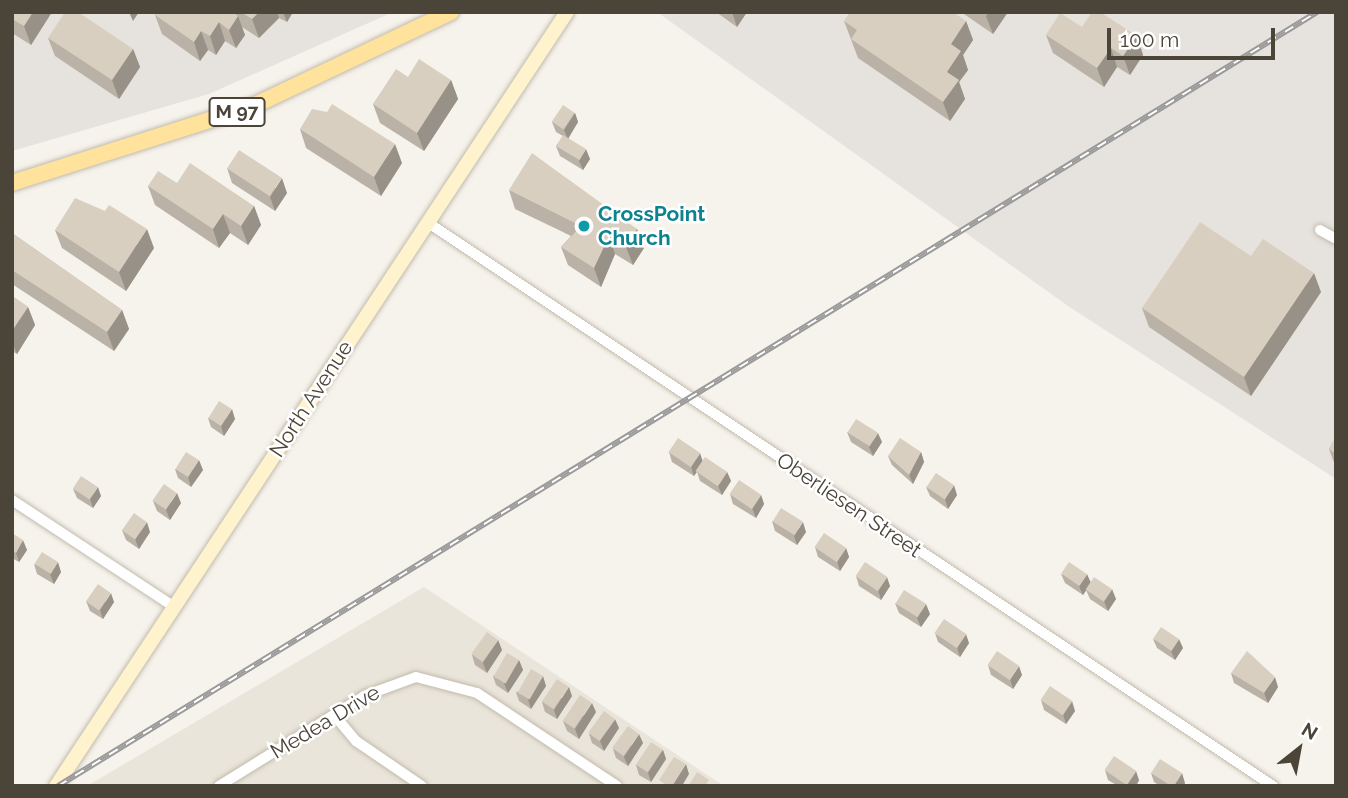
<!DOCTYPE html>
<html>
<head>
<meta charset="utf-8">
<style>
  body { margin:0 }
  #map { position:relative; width:1348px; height:798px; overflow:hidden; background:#f6f3ec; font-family:Raleway,sans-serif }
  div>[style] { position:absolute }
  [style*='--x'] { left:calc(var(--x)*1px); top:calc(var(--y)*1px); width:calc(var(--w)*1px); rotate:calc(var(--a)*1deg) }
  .residential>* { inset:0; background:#eae5da }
  .industrial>* { inset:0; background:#e6e2dd }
  .roads { filter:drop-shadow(0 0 2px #c2bbae) drop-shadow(0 0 2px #c2bbae) }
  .minor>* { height:10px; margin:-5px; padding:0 5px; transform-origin:5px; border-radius:5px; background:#fff }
  .secondary>* { height:14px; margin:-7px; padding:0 7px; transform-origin:7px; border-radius:7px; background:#fff3cd }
  .primary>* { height:16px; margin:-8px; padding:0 8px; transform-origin:8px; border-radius:8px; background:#ffe39c }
  .rail>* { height:6px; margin-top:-3px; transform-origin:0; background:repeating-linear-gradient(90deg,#fff 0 10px,#9a9a9a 0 20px); box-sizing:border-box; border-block:2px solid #9a9a9a }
  .wall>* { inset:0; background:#bab2a6 }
  .shaded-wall>* { inset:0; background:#979187 }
  .building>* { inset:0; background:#d8cfc1; transform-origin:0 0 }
  .dots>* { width:19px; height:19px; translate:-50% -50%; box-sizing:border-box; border:4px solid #fff; border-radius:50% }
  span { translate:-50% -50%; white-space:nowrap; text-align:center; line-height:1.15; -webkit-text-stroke:5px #fff; paint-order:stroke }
  .shield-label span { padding:2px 5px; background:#fff; border:2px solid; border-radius:5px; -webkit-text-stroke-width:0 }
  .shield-label { font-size:19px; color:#4b4439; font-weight:700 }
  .culture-label { font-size:21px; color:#0d838f; font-weight:700 }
  .left { translate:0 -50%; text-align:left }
  .street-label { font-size:21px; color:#4b4439 }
  .frame { position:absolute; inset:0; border:14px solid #4b4439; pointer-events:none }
  .north { position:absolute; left:1264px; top:714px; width:70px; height:70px; -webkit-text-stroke:5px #fff; paint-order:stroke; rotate:31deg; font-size:19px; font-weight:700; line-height:28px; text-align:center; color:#4b4439 }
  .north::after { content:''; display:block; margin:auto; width:24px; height:32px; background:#4b4439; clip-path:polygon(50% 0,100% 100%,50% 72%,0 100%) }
  .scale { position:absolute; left:1107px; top:28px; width:168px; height:32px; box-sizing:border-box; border:4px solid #4b4439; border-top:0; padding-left:9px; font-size:21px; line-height:24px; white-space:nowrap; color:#4b4439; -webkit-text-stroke:5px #fff; paint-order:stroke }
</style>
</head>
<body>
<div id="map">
  <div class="residential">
    <i style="clip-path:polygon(424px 587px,724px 786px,87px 786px)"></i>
  </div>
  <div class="industrial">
    <i style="clip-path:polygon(12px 12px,393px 12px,209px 94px,12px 151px)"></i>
    <i style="clip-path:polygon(657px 12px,1336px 12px,1336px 479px,1068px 306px)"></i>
  </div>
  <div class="roads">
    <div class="minor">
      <i style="--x:427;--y:222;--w:1017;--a:33.69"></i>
      <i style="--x:1320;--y:230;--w:18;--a:29"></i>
      <i style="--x:12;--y:500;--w:194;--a:33.4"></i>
      <i style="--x:335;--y:716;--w:33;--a:50"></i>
      <i style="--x:356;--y:741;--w:80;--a:34.3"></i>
      <i style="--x:219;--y:786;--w:171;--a:-31.8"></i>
      <i style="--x:364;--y:696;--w:55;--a:-20.1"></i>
      <i style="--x:416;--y:677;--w:63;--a:14.7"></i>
      <i style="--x:477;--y:693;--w:168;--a:33.6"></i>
    </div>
    <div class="secondary">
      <i style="--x:56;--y:786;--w:927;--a:-56.57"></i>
    </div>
    <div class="primary">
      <i style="--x:12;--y:183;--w:253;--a:-17.7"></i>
      <i style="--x:253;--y:106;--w:219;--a:-25.4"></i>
    </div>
  </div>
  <div class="rail">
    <i style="--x:58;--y:786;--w:1478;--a:-31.58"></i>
  </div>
  <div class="wall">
    <i style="clip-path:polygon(12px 12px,52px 12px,31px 45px,12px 33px)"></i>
    <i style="clip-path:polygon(157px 12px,293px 12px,287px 22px,279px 18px,259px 38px,242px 27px,245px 35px,236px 48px,225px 41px,216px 55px,208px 50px,200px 61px,162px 34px,155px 15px)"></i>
    <i style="clip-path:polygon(716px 12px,747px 12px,737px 27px)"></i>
    <i style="clip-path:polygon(961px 12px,1008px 12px,993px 34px)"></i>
    <i style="clip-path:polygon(844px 21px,966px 21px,973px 40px,963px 55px,968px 70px,959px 82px,965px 99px,950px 121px,858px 58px)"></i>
    <i style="clip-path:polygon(1082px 27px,1137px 36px,1143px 55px,1130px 75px,1117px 67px,1104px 87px,1053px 53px,1046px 35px)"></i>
    <i style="clip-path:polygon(48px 38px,133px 49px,140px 67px,119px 99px,55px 56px)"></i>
    <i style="clip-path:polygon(408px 77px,451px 80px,458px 99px,424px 151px,380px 123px,373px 104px)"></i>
    <i style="clip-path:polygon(575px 113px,578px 122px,568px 138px,590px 159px,583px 170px,560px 156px,556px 146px,563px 136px,556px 132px,552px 122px)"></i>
    <i style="clip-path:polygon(300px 129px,402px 163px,381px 196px,306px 148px)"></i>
    <i style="clip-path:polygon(227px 168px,287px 193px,275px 211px,232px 183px)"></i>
    <i style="clip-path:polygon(177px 183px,254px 206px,261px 225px,248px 245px,230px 233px,219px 248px,155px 205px,148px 186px)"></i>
    <i style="clip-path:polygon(509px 190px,637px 229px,644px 248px,633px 265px,615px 254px,601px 287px,568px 265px,561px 247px,571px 236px,515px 209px)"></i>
    <i style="clip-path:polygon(55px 230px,154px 248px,126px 291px,62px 248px)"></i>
    <i style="clip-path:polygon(12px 233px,122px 310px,129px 329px,114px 351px,12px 284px)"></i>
    <i style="clip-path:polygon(1251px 256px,1321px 292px,1251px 396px,1149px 327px,1142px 308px)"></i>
    <i style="clip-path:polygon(12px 296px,28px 307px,35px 325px,17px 354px,12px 351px)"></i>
    <i style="clip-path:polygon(208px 418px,235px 419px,224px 436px,211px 427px)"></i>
    <i style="clip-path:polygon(847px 432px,882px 442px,873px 456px,851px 442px)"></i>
    <i style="clip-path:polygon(1336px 437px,1336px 468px,1329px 449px)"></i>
    <i style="clip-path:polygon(669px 452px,703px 461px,727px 472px,731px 481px,722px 495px,700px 481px,697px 472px,694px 476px,672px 462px)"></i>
    <i style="clip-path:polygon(921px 452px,924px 462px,913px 484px,892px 465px,888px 456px)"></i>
    <i style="clip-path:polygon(175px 469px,203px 470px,191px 487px,178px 478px)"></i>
    <i style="clip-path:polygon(926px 487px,957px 495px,948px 509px,930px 496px)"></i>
    <i style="clip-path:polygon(73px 489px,101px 496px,93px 508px,77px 498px)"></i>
    <i style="clip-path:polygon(730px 494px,761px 495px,764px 504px,756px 518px,733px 504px)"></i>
    <i style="clip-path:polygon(153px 501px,181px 503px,170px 520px,157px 511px)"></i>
    <i style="clip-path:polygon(772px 521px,806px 532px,797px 545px,775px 531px)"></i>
    <i style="clip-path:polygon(122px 530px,150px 532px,139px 549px,126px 540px)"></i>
    <i style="clip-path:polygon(12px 533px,27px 550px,19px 562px,12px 558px)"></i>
    <i style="clip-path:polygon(815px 547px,846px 548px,849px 557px,840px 571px,818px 557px)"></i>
    <i style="clip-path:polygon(34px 564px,61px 572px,54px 584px,37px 574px)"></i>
    <i style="clip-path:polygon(1061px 574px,1091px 583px,1116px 599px,1108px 611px,1090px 599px,1086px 590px,1083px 595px,1065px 583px)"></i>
    <i style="clip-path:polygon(856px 576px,890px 586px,881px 600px,859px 586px)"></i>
    <i style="clip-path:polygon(86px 601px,114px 602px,103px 619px,90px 611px)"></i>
    <i style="clip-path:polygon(895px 603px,930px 614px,921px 627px,899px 613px)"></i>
    <i style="clip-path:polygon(935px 633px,969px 643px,960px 657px,938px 642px)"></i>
    <i style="clip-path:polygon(1153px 639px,1183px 648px,1175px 660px,1157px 648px)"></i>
    <i style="clip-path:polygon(498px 640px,502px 650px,487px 673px,475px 665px,472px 655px)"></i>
    <i style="clip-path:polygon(519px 660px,523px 670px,508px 693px,496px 685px,493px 676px)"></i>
    <i style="clip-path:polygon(988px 665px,1022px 675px,1013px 689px,991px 675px)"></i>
    <i style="clip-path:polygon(1231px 673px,1278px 687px,1268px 703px,1234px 683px)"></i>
    <i style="clip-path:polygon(546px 686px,531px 709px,519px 701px,516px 692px)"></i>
    <i style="clip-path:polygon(572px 696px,557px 719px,545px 712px,542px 702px)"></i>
    <i style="clip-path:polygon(1041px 700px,1075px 711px,1066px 724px,1044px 710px)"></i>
    <i style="clip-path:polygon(596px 712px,579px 739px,567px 731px,563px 721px)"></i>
    <i style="clip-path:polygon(619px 728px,604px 751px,592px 743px,589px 734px)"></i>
    <i style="clip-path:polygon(643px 743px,628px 766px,616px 758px,613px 749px)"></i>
    <i style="clip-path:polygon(663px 750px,666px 759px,651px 782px,639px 775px,636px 765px)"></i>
    <i style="clip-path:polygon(1105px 770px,1139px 780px,1136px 786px,1118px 786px,1108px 780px)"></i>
    <i style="clip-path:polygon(1151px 773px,1185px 783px,1183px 786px,1160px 786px,1154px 782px)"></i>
  </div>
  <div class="shaded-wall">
    <i style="clip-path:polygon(33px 12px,52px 12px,31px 45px,24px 26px)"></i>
    <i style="clip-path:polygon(129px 12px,139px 12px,133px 21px)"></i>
    <i style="clip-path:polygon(259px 12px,277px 12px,279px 18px,259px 38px,252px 19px)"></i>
    <i style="clip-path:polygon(283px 12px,293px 12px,287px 22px)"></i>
    <i style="clip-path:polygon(732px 12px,747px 12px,737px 27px)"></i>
    <i style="clip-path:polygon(989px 12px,1008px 12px,993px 34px,986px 16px)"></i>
    <i style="clip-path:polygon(238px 16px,245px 35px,236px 48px,229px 30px)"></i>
    <i style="clip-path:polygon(966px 21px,973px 40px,963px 55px,968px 70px,959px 82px,965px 99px,950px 121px,943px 102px,951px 44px)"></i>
    <i style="clip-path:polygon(219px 22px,225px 41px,216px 55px,210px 36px)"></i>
    <i style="clip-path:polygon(201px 31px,208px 50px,200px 61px,194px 42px)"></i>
    <i style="clip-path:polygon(1137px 36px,1143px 55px,1130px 75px,1123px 56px)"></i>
    <i style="clip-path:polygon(1111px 48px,1117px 67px,1104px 87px,1097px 68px)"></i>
    <i style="clip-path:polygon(133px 49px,140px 67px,119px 99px,112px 80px)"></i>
    <i style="clip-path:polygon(451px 80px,458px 99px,424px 151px,417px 133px)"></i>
    <i style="clip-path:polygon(575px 113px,578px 122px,568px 139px,564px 130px)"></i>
    <i style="clip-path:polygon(395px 144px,402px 163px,381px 196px,374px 177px)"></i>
    <i style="clip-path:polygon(586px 149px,590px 159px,583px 170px,579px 161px)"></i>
    <i style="clip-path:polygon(282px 178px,287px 193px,275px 211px,270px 197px)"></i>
    <i style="clip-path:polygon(254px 206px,261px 225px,248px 245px,241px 226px)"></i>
    <i style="clip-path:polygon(223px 214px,230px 233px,219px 248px,213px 229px)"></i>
    <i style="clip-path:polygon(147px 229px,154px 248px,126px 291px,119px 272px)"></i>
    <i style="clip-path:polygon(637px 229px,644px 248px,633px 265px,626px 247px)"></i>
    <i style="clip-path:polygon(609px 236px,615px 254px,601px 287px,594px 268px)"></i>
    <i style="clip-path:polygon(1314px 273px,1321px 292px,1251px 396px,1244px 377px)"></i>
    <i style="clip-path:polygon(28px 307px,35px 325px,17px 354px,12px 342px,12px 331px)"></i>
    <i style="clip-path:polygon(122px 310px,129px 329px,114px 351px,107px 332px)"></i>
    <i style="clip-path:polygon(232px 409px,235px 419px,224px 436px,221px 426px)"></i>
    <i style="clip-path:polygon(878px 433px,882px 442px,873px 456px,869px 447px)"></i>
    <i style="clip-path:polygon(921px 452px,924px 462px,913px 484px,909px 475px)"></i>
    <i style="clip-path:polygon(700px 453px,703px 462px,694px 476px,691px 467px)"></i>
    <i style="clip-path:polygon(199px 460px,203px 470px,191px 487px,188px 477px)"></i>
    <i style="clip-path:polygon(727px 472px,731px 481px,722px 495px,718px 486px)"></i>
    <i style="clip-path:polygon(954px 485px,957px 495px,948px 509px,945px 499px)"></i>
    <i style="clip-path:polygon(98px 487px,101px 496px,93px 508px,90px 499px)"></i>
    <i style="clip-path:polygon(177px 493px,181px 503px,170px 520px,166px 510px)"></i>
    <i style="clip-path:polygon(761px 495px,764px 504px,756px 518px,752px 508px)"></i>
    <i style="clip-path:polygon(147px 522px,150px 532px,139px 549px,135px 539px)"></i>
    <i style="clip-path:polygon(803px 522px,806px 532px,797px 545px,794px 536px)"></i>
    <i style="clip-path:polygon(23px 540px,27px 550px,19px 562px,16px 553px)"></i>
    <i style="clip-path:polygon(846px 548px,849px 557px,840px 571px,837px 561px)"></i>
    <i style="clip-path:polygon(58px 562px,61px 572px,54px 584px,50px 574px)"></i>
    <i style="clip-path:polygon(1087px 574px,1091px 583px,1083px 595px,1079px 586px)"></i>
    <i style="clip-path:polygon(887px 577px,890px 586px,881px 600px,878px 590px)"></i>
    <i style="clip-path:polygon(1112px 589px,1116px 599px,1108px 611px,1104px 601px)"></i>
    <i style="clip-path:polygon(111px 593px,114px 602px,103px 619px,100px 610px)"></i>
    <i style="clip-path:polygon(926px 604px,930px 614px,921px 627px,917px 618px)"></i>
    <i style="clip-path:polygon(966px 634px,969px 643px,960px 657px,957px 647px)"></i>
    <i style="clip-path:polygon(1179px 639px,1183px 648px,1175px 660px,1171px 651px)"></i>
    <i style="clip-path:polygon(498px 640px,502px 650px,487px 673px,483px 663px)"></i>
    <i style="clip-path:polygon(519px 660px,523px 670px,508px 693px,504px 683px)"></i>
    <i style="clip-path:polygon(1019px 666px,1022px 675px,1013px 689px,1010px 679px)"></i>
    <i style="clip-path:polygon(543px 676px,546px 686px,531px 709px,528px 699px)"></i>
    <i style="clip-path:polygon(1275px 677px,1278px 687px,1268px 703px,1264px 693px)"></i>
    <i style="clip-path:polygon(569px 687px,572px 696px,557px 719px,554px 710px)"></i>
    <i style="clip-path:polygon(1072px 701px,1075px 711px,1066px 724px,1063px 714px)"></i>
    <i style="clip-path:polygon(592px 703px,596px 712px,579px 739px,575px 729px)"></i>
    <i style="clip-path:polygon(615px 719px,619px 728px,604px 751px,600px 741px)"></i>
    <i style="clip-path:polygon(639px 734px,643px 743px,628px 766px,624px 757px)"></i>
    <i style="clip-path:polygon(663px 750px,666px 759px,651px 782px,648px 773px)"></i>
    <i style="clip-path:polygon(686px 764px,689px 774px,682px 786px,672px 786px)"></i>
    <i style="clip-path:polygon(1136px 771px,1139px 780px,1136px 786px,1127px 786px,1127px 784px)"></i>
    <i style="clip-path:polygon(1182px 773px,1185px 783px,1183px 786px,1174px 786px)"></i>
  </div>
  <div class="building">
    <i style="clip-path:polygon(12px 12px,33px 12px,24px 26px,12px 19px)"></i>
    <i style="clip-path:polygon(65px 12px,78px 12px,133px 49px,112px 80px,48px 38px)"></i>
    <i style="clip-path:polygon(157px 12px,232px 12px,238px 16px,229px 30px,219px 22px,210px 36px,201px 31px,194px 42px,155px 15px)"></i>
    <i style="clip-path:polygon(241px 12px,259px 12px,252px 19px)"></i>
    <i style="clip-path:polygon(850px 12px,953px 12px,966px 21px,951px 44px,961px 51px,947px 72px,959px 80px,943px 102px,851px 39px,857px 30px,844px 21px)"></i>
    <i style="clip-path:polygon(1092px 12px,1100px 12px,1137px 36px,1123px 56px,1111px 48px,1097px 68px,1046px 35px,1060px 13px,1082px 27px)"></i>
    <i style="clip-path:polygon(419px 59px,451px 80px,417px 133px,373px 104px,396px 69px,408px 77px)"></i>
    <i style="clip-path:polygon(332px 104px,395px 144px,374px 177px,300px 129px,312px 109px,327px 112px)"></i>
    <i style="left:563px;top:105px;width:14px;height:20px;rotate:34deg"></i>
    <i style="left:563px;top:135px;width:27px;height:13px;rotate:31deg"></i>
    <i style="left:239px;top:150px;width:51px;height:22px;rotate:33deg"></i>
    <i style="clip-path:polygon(532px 153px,637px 229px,626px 247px,609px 236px,594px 268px,561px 247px,581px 226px,509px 190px)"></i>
    <i style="clip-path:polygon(190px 163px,254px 206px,241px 226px,223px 214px,213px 229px,148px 186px,158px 171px,177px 183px)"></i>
    <i style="clip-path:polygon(75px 198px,105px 211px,109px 205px,147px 229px,119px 272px,55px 230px)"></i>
    <i style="clip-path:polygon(1200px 222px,1251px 256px,1263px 239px,1314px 273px,1244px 377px,1142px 308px)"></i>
    <i style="clip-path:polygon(12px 233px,122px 310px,107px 332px,12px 270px)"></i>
    <i style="clip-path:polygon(12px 296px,28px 307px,12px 331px)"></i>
    <i style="left:219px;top:401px;width:15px;height:20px;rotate:32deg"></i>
    <i style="left:856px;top:419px;width:26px;height:16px;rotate:32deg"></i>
    <i style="clip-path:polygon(1336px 437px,1336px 454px,1329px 449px)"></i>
    <i style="left:678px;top:438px;width:27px;height:17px;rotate:34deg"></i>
    <i style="clip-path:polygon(900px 438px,921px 452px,909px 475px,888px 456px)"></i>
    <i style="left:186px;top:452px;width:15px;height:20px;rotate:32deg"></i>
    <i style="left:705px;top:457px;width:27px;height:17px;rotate:34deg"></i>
    <i style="left:936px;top:473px;width:22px;height:17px;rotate:34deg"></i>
    <i style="left:81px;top:476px;width:20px;height:15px;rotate:33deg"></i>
    <i style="left:739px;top:480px;width:27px;height:17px;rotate:34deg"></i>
    <i style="left:164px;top:484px;width:16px;height:20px;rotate:35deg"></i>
    <i style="left:781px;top:508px;width:26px;height:16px;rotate:32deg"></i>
    <i style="left:134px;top:513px;width:16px;height:21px;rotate:35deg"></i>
    <i style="clip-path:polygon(12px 533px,23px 540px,16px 553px,12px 550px)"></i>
    <i style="left:824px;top:533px;width:27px;height:17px;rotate:34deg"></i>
    <i style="left:42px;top:552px;width:19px;height:14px;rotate:32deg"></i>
    <i style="left:865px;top:562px;width:27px;height:17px;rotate:34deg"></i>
    <i style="left:1069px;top:562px;width:22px;height:14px;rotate:34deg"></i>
    <i style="left:1094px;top:577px;width:22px;height:15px;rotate:34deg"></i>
    <i style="left:98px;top:584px;width:16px;height:21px;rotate:35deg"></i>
    <i style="left:904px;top:590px;width:26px;height:16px;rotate:32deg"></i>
    <i style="left:944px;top:619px;width:27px;height:17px;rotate:34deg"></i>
    <i style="left:1161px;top:627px;width:22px;height:14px;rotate:34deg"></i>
    <i style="left:487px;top:632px;width:14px;height:27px;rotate:36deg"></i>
    <i style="left:997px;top:651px;width:27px;height:17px;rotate:34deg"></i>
    <i style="clip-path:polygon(1247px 651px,1275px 677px,1264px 693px,1231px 673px)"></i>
    <i style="left:507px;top:653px;width:14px;height:27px;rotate:30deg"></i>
    <i style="left:531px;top:669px;width:14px;height:27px;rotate:30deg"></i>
    <i style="left:557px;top:679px;width:14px;height:27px;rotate:34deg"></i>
    <i style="left:1050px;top:686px;width:27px;height:17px;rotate:34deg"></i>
    <i style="left:580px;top:695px;width:14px;height:31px;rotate:34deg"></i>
    <i style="left:604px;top:711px;width:14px;height:27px;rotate:36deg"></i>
    <i style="left:628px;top:726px;width:14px;height:27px;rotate:36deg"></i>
    <i style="left:651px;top:742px;width:14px;height:27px;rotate:34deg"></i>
    <i style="left:1114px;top:756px;width:27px;height:17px;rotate:34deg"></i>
    <i style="clip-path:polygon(674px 757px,686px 764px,672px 786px,668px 786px,659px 780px)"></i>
    <i style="clip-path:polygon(1160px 759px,1182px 773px,1174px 786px,1171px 786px,1151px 773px)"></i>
    <i style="clip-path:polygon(697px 772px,709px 780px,705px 786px,688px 786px)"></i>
  </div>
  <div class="dots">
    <i style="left:584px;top:226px;background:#0f9aa8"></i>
  </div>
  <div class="shield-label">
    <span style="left:237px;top:112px">M 97</span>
  </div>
  <div class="culture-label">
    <span class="left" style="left:598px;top:226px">CrossPoint<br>Church</span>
  </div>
  <div class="street-label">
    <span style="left:311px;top:399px;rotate:-57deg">North Avenue</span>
    <span style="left:849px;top:505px;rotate:34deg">Oberliesen Street</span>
    <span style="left:325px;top:722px;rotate:-31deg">Medea Drive</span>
  </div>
  <div class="frame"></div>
  <div class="north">N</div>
  <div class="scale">100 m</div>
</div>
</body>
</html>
